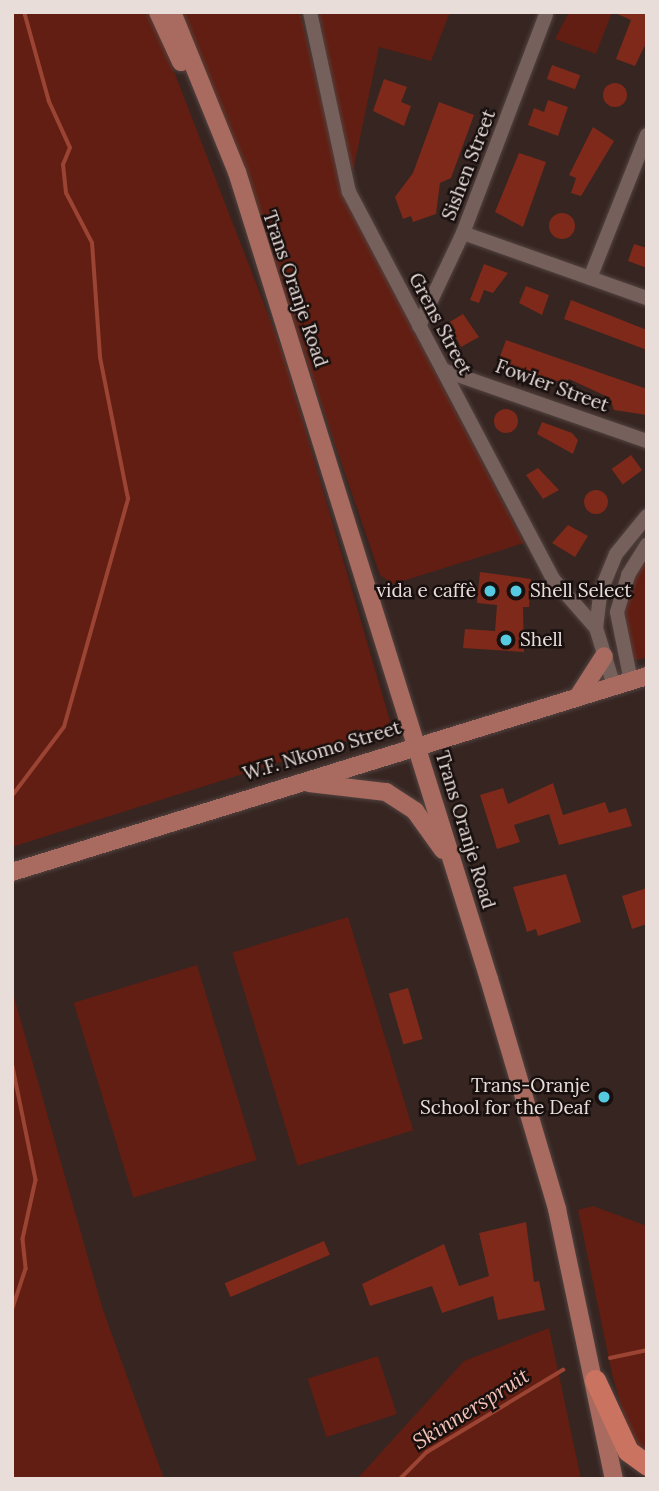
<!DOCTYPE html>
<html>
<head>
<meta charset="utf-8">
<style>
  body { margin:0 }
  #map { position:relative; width:659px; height:1491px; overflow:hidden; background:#362521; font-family:Lora,serif }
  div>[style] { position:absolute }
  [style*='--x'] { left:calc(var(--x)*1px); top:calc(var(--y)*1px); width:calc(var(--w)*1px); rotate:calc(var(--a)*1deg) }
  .green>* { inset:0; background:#621e12; transform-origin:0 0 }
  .stream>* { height:3.5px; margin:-1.75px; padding:0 1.75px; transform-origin:1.75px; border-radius:1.75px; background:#9b4433 }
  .building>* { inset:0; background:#7e291a; transform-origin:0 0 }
  .round { border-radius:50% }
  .roads { filter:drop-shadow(0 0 2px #524340) drop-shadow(0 0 2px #524340) }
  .minor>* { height:14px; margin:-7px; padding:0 7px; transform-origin:7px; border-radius:7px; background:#75605c }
  .major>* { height:18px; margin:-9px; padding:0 9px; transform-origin:9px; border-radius:9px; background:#a96b5f }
  .highway>* { height:21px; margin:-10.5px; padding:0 10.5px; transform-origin:10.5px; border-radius:10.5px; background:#cb7361 }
  .dots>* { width:19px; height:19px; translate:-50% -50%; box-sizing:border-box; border:4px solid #18100e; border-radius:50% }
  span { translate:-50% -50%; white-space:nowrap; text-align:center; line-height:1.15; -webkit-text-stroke:5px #18100e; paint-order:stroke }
  .street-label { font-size:19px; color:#e9ddda }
  .poi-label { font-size:19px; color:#e9ddda }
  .right { translate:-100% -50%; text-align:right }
  .left { translate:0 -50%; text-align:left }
  .water-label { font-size:21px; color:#f4c2b7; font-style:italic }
  .frame { position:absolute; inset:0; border:14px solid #e9ddda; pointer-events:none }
</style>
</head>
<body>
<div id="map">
  <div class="green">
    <i style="clip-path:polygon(12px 12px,151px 12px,283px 353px,390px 721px,385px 729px,12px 847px)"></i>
    <i style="clip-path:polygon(180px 12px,300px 12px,346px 201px,524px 543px,393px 584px,380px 575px,228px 134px)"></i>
    <i style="clip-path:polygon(319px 12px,450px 12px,431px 61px,379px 47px,353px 171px,340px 140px)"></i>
    <i style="clip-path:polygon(569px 12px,612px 12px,596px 54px,555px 39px)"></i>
    <i style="clip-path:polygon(647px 553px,647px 657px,637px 660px,631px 657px,624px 600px)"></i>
    <i style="left:348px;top:917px;width:223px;height:121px;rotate:73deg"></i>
    <i style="left:197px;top:965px;width:204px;height:129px;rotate:73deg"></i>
    <i style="clip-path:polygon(12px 990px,102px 1307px,164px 1479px,12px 1479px)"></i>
    <i style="clip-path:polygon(593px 1206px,647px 1226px,647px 1457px,629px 1433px,613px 1378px,578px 1210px)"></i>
    <i style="clip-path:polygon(549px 1328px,581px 1479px,357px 1479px,464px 1361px)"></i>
    <i style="left:378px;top:1356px;width:61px;height:74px;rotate:72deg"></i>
  </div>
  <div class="stream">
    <i style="--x:12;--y:796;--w:86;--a:-53"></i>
    <i style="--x:64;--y:727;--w:237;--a:-74.3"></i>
    <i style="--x:128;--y:499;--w:145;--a:-101.2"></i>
    <i style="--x:100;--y:357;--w:114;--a:-94"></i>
    <i style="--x:92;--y:243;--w:56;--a:-117.5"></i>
    <i style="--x:66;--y:193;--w:28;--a:-96"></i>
    <i style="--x:63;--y:165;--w:18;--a:-68"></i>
    <i style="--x:70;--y:148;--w:51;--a:-114.5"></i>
    <i style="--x:49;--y:102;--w:93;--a:-105.5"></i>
    <i style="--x:12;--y:1062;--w:120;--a:78.5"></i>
    <i style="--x:36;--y:1180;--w:60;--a:102.4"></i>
    <i style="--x:23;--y:1239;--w:30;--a:84"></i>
    <i style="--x:26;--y:1269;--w:44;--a:108.4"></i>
    <i style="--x:610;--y:1358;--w:38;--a:-12"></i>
    <i style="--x:400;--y:1479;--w:38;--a:-45"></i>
    <i style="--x:427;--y:1452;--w:159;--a:-31.1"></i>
  </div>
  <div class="building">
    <i style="clip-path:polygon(613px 12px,647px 12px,647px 41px,635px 66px,616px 59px,631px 20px)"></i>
    <i style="left:552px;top:65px;width:30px;height:15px;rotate:20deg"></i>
    <i style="clip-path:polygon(384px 79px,407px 87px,401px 102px,411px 106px,404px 126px,373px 111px)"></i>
    <i class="round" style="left:603px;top:83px;width:24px;height:24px"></i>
    <i style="clip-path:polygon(548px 100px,568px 107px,558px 136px,528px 125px,534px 108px,544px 112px)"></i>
    <i style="clip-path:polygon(439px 102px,474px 115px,451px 178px,440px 183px,436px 214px,413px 222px,411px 216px,403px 219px,395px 197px,413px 173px)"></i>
    <i style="clip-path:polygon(593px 127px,614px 141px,581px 196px,571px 193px,576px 178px,569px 175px)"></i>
    <i style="clip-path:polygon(519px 153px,546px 162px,523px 227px,495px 212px)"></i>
    <i class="round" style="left:549px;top:213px;width:26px;height:26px"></i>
    <i style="clip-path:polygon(634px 244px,647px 248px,647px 268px,628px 261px)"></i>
    <i style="clip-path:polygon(484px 264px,508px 273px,493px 293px,484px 290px,479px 303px,470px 300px)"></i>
    <i style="clip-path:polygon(526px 286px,549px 295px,542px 315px,519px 303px)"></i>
    <i style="clip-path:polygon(571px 300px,647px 330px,647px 350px,564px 319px)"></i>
    <i style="clip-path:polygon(463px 314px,479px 337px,461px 347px,448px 323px)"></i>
    <i style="clip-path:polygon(506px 340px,647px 389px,647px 415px,614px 410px,610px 398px,569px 379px,566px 384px,498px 362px)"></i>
    <i class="round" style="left:494px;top:409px;width:24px;height:24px"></i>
    <i style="clip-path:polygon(542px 422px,572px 433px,578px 440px,573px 454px,537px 434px)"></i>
    <i style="left:631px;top:455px;width:19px;height:24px;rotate:54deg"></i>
    <i style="clip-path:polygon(538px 468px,559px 490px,543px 499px,526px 475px)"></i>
    <i class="round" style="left:584px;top:490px;width:24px;height:24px"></i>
    <i style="clip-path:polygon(568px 525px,588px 536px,575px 557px,552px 543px)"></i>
    <i style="clip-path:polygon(480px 572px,531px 579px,529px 607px,523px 607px,524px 652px,463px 648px,465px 629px,495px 631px,497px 605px,477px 603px)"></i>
    <i style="clip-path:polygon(553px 783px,563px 815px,605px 802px,609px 813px,626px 808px,632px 826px,559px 845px,549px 814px,514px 825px,520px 842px,497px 849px,480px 795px,503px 788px,508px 804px)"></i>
    <i style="clip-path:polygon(566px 874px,581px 922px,538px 936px,536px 929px,527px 932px,513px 887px)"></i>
    <i style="clip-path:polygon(647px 888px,647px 924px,632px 929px,622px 896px)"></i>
    <i style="left:408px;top:988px;width:53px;height:20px;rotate:74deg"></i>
    <i style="clip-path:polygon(526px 1222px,534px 1282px,539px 1281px,545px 1310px,498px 1320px,493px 1296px,442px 1313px,432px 1286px,370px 1306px,362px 1284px,444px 1244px,459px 1286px,489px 1276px,479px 1233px)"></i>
    <i style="left:324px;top:1241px;width:15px;height:108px;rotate:67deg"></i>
  </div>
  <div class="roads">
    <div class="minor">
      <i style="--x:310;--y:12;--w:184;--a:77.8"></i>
      <i style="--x:349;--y:192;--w:437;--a:62.2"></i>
      <i style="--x:553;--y:579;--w:65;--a:48.7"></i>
      <i style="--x:463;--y:233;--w:195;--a:19.5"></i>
      <i style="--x:590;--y:278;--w:154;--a:-68.3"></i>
      <i style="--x:419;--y:326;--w:103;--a:-64.7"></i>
      <i style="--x:463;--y:233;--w:234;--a:-69.2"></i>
      <i style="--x:443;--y:370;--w:216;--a:19.2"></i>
      <i style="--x:631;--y:681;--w:70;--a:-101.5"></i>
      <i style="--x:617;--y:612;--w:39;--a:-73"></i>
      <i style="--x:628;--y:575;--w:36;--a:-58"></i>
      <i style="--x:614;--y:686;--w:61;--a:-107.2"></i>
      <i style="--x:596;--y:628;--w:35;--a:-83"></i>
      <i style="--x:600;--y:593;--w:42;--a:-67.7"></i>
      <i style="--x:616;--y:554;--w:49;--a:-50.8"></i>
    </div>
    <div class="major">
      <i style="--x:158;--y:12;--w:55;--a:65.3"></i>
      <i style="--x:172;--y:12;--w:173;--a:67.9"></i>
      <i style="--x:237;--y:172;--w:845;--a:72.66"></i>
      <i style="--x:489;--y:979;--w:240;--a:73.5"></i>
      <i style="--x:557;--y:1209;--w:276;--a:78.1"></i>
      <i style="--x:579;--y:695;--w:46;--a:-57.3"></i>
      <i style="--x:309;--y:783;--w:78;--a:6.7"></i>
      <i style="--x:386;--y:792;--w:35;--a:33"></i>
      <i style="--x:415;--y:811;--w:48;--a:54.3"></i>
      <i style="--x:12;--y:872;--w:665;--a:-17.15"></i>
    </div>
    <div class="highway">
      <i style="--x:595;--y:1380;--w:78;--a:65.1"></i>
      <i style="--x:628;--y:1451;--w:24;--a:36"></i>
    </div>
  </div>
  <div class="dots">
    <i style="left:490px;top:591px;background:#55cae0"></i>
    <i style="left:516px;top:591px;background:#55cae0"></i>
    <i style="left:506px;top:640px;background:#55cae0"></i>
    <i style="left:604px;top:1097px;background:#55cae0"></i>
  </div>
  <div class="street-label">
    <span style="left:469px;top:165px;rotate:-69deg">Sishen Street</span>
    <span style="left:295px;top:289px;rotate:71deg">Trans Oranje Road</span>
    <span style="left:440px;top:324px;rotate:62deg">Grens Street</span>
    <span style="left:552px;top:386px;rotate:20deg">Fowler Street</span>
    <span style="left:322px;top:751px;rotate:-17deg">W.F. Nkomo Street</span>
    <span style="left:465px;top:830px;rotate:73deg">Trans Oranje Road</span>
  </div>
  <div class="poi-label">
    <span class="right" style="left:476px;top:591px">vida e caffè</span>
    <span class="left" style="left:530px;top:591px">Shell Select</span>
    <span class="left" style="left:520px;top:640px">Shell</span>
    <span class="right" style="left:590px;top:1097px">Trans-Oranje<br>School for the Deaf</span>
  </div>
  <div class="water-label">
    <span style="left:471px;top:1409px;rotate:-32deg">Skinnerspruit</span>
  </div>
  <div class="frame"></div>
</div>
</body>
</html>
